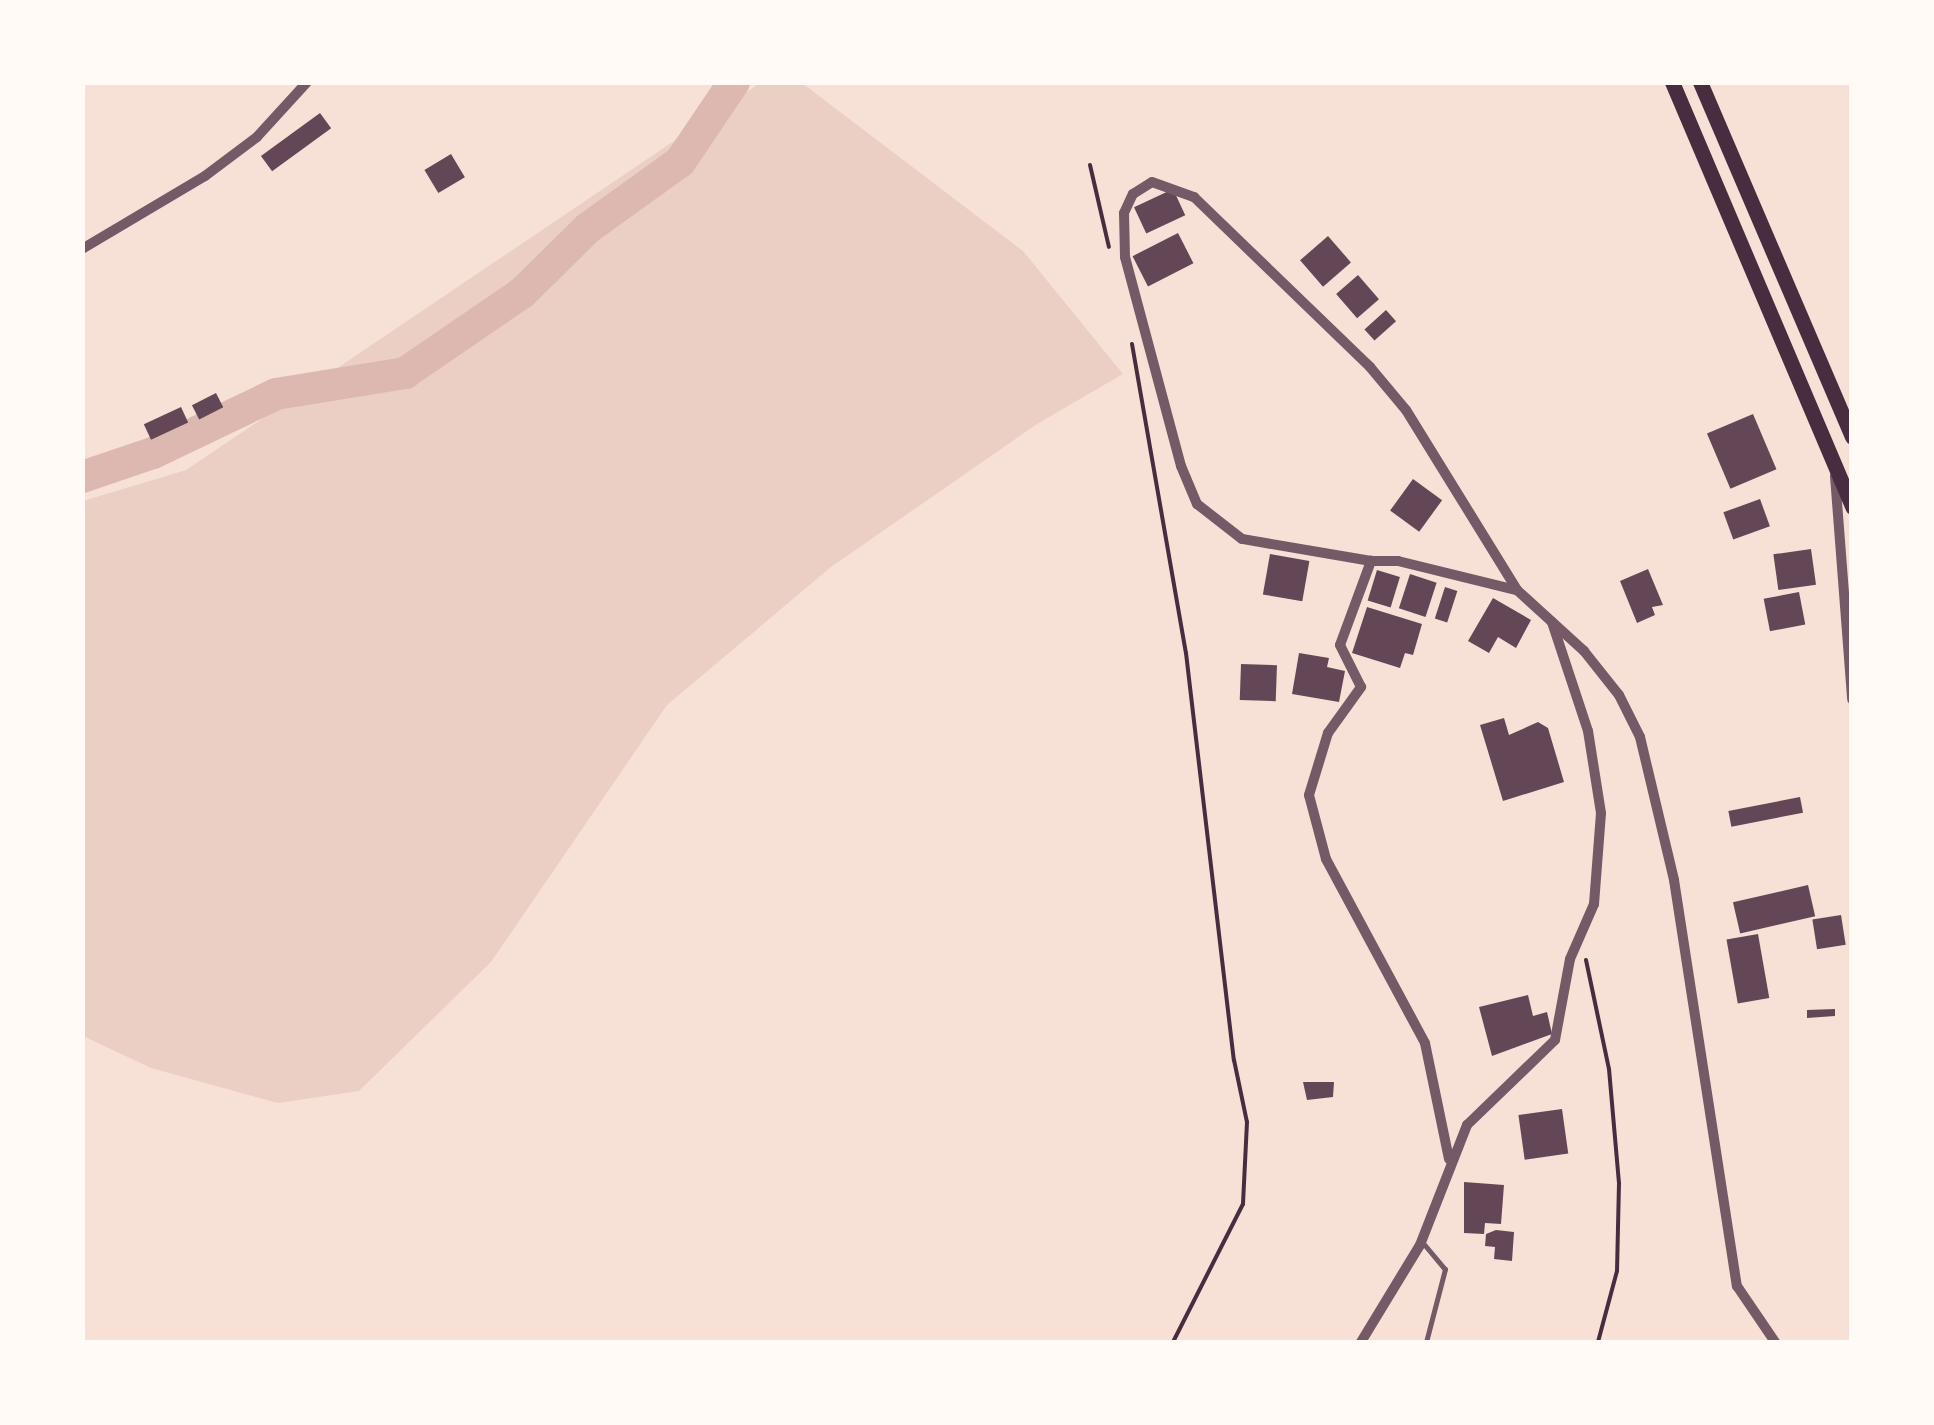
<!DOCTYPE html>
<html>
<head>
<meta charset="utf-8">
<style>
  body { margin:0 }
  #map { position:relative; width:1934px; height:1425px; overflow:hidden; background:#f7e1d7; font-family:Inter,sans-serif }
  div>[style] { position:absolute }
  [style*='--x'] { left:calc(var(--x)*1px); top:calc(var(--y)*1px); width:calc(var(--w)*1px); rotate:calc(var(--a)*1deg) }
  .green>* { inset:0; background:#ebcfc5 }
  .river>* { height:32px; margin:-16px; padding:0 16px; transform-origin:16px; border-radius:16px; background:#dcb8b0 }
  .building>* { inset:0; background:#644757; transform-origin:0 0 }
  .path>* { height:4px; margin:-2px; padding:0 2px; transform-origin:2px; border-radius:2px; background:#4a2c40 }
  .service>* { height:5px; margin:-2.5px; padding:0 2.5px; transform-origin:2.5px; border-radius:2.5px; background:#755966 }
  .minor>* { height:10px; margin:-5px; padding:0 5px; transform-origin:5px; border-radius:5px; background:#755966 }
  .secondary>* { height:15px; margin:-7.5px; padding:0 7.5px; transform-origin:7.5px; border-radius:7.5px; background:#4a2c40 }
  span { translate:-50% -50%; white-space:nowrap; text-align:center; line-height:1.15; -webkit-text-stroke:9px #fffaf5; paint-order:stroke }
  .frame { position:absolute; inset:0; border:85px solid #fffaf5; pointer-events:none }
</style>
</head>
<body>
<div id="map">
  <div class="green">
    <i style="clip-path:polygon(760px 83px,802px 83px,1023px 251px,1123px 374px,1037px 424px,831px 567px,667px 705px,491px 962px,359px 1091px,278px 1103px,151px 1068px,83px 1036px,83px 501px,186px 470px)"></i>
  </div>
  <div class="river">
    <i style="--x:82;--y:477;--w:75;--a:-18.7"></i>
    <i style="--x:153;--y:453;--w:136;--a:-25.6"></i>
    <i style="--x:276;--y:394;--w:131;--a:-9.2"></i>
    <i style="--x:405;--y:373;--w:142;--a:-34.4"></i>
    <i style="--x:522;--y:293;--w:93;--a:-44.6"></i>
    <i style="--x:588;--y:228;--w:113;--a:-35.7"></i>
    <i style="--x:680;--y:162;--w:97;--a:-56"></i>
  </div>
  <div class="building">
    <i style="left:320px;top:113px;width:19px;height:73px;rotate:54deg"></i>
    <i style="left:451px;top:154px;width:27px;height:31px;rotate:59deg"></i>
    <i style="left:1173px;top:189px;width:29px;height:43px;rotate:65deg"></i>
    <i style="left:1178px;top:233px;width:34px;height:51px;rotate:63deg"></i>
    <i style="left:1328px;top:236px;width:35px;height:37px;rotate:49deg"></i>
    <i style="left:1358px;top:275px;width:32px;height:29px;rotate:49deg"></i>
    <i style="left:1386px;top:310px;width:15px;height:29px;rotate:48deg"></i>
    <i style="left:216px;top:393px;width:16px;height:27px;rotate:63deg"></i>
    <i style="left:181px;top:407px;width:17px;height:41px;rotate:65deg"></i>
    <i style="left:1753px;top:414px;width:60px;height:50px;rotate:67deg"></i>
    <i style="left:1413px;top:479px;width:36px;height:39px;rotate:36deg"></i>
    <i style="left:1760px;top:499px;width:29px;height:39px;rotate:70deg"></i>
    <i style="left:1811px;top:549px;width:36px;height:38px;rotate:82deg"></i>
    <i style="left:1270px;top:554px;width:40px;height:41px;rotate:10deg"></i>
    <i style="clip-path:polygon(1648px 569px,1663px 605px,1652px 607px,1655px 615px,1637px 623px,1620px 581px)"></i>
    <i style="left:1377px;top:570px;width:24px;height:32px;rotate:17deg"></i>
    <i style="left:1410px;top:574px;width:28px;height:36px;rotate:18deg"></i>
    <i style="left:1445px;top:587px;width:13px;height:33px;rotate:18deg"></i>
    <i style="left:1799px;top:592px;width:33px;height:36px;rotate:79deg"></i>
    <i style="clip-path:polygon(1493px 598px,1531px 620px,1516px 648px,1498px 637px,1489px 653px,1468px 641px)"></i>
    <i style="clip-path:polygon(1367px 607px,1422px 624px,1413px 655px,1405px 653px,1400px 668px,1352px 653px)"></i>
    <i style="clip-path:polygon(1299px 653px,1329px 658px,1327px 667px,1345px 671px,1339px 702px,1292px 694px)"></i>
    <i style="left:1241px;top:664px;width:36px;height:36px;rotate:2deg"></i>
    <i style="clip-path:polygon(1504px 718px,1509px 735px,1538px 722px,1548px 728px,1564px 782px,1503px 801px,1480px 725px)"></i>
    <i style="left:1800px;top:797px;width:16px;height:73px;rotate:79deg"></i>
    <i style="left:1808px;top:885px;width:32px;height:77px;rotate:77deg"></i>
    <i style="left:1841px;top:915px;width:30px;height:29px;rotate:81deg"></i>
    <i style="left:1758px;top:934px;width:65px;height:32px;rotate:80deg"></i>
    <i style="clip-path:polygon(1528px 995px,1533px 1016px,1547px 1012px,1552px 1034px,1492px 1056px,1479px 1007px)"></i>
    <i style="clip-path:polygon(1835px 1009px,1835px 1016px,1807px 1018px,1807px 1010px)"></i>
    <i style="clip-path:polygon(1303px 1082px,1334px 1082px,1333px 1097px,1307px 1100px)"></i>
    <i style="left:1562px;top:1109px;width:45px;height:44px;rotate:82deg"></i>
    <i style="clip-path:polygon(1464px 1182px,1504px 1185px,1501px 1224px,1485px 1223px,1484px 1234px,1464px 1233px)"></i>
    <i style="clip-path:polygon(1496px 1230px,1514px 1232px,1512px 1261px,1494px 1259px,1495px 1247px,1485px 1246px,1486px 1234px)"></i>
  </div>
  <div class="path">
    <i style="--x:1090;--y:165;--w:84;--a:77"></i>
    <i style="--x:1132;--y:344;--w:314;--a:80.1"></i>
    <i style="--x:1186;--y:653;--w:410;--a:83.3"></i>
    <i style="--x:1234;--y:1060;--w:63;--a:78.2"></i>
    <i style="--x:1247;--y:1122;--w:82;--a:92.8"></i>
    <i style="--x:1243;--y:1204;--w:155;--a:116.9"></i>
    <i style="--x:1586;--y:960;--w:111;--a:78.1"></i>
    <i style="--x:1609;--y:1069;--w:114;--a:85"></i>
    <i style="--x:1619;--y:1183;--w:88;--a:91.3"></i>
    <i style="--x:1617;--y:1271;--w:73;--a:105"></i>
  </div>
  <div class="service">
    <i style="--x:1423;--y:1243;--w:34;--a:50"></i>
    <i style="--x:1445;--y:1269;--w:75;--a:104.6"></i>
  </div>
  <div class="minor">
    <i style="--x:82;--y:249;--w:143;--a:-30.7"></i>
    <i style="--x:205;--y:176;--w:65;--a:-36.9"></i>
    <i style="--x:257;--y:137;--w:74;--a:-47.7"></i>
    <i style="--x:1835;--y:476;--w:224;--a:85.6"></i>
    <i style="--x:1371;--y:561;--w:131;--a:-170.3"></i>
    <i style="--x:1242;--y:539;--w:57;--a:-142.1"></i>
    <i style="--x:1197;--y:504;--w:41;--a:-112.8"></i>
    <i style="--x:1181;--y:466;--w:216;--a:-105"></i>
    <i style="--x:1125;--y:257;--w:44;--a:-91.3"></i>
    <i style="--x:1124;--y:213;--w:21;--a:-65"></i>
    <i style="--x:1133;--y:194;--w:22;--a:-32"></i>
    <i style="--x:1152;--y:182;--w:45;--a:19.7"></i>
    <i style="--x:1194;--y:197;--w:245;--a:44"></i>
    <i style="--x:1370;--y:367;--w:56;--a:50.1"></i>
    <i style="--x:1406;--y:410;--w:211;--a:58.3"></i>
    <i style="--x:1517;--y:590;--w:91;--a:42.3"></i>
    <i style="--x:1584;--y:651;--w:56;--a:51.5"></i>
    <i style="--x:1619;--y:695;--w:47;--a:63.4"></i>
    <i style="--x:1640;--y:737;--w:147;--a:76.6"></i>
    <i style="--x:1674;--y:880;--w:411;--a:81.2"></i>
    <i style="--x:1737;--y:1286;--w:68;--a:55.8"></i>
    <i style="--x:1449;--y:1159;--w:118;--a:-101.7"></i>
    <i style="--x:1425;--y:1043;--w:209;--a:-118.3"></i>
    <i style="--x:1326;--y:859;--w:66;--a:-104.9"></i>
    <i style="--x:1309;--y:795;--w:65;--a:-73"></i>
    <i style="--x:1328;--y:733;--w:57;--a:-54.3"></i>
    <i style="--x:1361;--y:687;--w:47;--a:-116.6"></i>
    <i style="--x:1340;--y:645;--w:90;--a:-69.7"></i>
    <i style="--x:1371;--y:561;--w:27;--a:0"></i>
    <i style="--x:1398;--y:561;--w:122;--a:13.8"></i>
    <i style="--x:1361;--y:1342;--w:114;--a:-58.7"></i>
    <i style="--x:1420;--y:1245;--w:129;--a:-68.6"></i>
    <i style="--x:1467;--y:1125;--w:122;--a:-44"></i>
    <i style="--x:1555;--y:1040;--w:82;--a:-79.5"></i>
    <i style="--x:1570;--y:959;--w:60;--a:-66.4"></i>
    <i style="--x:1594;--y:904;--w:91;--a:-85.6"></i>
    <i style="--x:1601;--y:813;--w:83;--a:-99"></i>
    <i style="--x:1588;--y:731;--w:115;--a:-108.3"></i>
  </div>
  <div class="secondary">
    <i style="--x:1672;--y:82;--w:462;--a:67"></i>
    <i style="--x:1700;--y:82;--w:386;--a:66.8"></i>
  </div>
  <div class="frame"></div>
</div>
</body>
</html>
